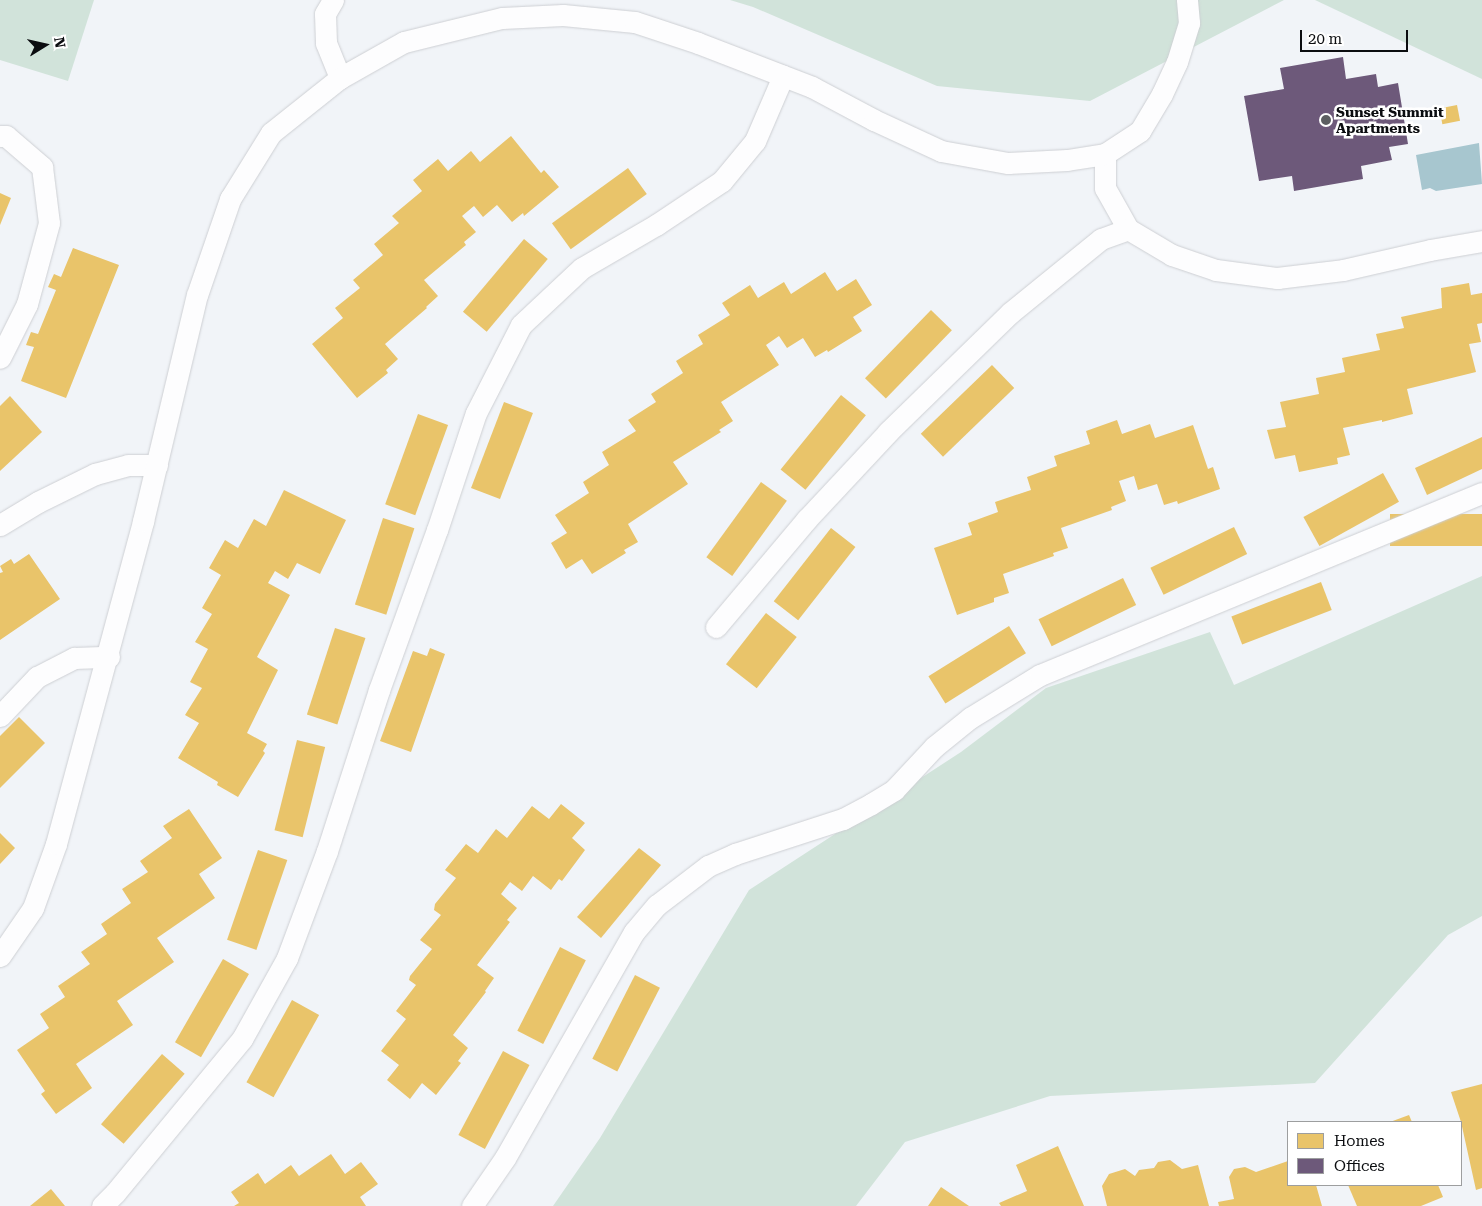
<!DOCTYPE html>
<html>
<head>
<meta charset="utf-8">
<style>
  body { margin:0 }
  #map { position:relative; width:1482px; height:1206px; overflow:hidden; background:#f1f4f8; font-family:"Roboto Serif",serif }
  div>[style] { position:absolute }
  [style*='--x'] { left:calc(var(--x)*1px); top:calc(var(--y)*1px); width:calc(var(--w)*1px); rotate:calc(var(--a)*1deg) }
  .green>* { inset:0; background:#d1e3da }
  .water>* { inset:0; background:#a7c6cf }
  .homes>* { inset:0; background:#e9c46a; transform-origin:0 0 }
  .offices>* { inset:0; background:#6d597a }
  .roads { filter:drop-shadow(0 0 1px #cdcfd3) drop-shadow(0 0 1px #cdcfd3) }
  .service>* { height:21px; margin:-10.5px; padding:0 10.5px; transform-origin:10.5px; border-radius:10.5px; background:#fdfdfe }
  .dots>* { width:14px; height:14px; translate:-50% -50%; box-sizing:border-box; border:2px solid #fff; border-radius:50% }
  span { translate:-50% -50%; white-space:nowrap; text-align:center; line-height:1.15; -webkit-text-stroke:5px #fff; paint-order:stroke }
  .poi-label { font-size:14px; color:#0b0d10; font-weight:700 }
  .left { translate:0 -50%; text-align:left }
  .legend { position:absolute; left:1287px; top:1121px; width:175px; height:65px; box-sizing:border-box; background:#fff; border:1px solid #9d9e9f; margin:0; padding:6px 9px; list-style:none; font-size:15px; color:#0b0d10 }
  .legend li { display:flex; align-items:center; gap:10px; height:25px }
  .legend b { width:25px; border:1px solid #9d9e9f }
  .north { position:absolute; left:20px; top:20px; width:50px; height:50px; -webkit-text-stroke:4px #fff; paint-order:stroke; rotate:80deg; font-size:14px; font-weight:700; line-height:20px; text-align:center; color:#0b0d10 }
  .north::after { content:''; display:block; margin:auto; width:18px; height:22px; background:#0b0d10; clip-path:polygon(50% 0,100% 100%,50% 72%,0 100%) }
  .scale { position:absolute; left:1300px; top:30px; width:108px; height:22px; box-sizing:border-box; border:2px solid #0b0d10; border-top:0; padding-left:6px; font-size:15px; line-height:18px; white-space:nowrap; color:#0b0d10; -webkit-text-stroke:4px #fff; paint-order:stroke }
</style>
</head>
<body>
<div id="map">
  <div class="green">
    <i style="clip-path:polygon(0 0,94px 0,68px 81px,0 60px)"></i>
    <i style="clip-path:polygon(730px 0,1284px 0,1090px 101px,937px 86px,753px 7px)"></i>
    <i style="clip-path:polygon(1315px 0,1482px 0,1482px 79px)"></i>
    <i style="clip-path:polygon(1482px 576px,1482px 916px,1448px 935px,1315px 1083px,1050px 1096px,905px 1142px,856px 1206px,553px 1206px,600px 1138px,749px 890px,961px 752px,1046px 688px,1210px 632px,1234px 685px)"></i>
  </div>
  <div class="water">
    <i style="clip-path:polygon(1479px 143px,1482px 184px,1436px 191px,1430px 188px,1422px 190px,1416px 155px)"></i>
  </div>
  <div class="homes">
    <i style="left:1457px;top:105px;width:16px;height:18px;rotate:79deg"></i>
    <i style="clip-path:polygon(511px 136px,541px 173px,544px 170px,559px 187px,524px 216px,523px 213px,512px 222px,497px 205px,483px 217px,474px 206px,462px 216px,476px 232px,464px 242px,466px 245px,424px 280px,438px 296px,426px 307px,427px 308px,385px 344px,398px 359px,386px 370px,388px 373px,357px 398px,312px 344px,343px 318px,335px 308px,360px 288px,353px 280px,383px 255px,374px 244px,399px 223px,392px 216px,422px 191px,413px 180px,438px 159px,448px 171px,471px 151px,480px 162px)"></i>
    <i style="left:628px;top:168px;width:32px;height:94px;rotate:54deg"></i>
    <i style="clip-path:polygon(0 193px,11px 198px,0 225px)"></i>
    <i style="left:524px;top:239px;width:31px;height:95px;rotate:40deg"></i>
    <i style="clip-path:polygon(73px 248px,119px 265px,66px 398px,21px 381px,34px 347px,26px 345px,31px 332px,38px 334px,56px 290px,48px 287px,54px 274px,61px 277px)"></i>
    <i style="clip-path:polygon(825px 272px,837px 291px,856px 279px,872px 305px,853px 317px,862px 331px,828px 352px,827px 350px,815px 357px,803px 338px,787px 348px,779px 336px,766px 345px,779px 365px,721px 402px,733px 421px,719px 430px,721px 432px,673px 462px,688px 484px,628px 524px,638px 542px,624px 550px,626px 553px,592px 574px,582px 559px,566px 569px,551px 543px,567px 533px,555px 515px,589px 493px,583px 482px,609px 465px,602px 452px,636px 431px,628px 420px,656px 402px,651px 394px,683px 373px,676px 361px,703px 344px,698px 335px,730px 315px,722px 303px,750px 285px,758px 298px,784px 282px,791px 294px)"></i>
    <i style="clip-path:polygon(1469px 283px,1471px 295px,1482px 293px,1482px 323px,1477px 324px,1481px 342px,1469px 344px,1476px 372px,1407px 389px,1413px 414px,1382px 422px,1382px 420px,1343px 428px,1350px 455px,1337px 458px,1338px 464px,1299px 472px,1295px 455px,1275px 459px,1267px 430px,1286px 427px,1280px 402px,1319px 394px,1316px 378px,1345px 372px,1342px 358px,1380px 350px,1376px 334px,1404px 328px,1401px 317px,1442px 308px,1441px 288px)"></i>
    <i style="left:931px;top:310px;width:29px;height:95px;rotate:44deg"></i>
    <i style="left:992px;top:365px;width:32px;height:99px;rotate:46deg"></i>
    <i style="left:841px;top:395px;width:32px;height:96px;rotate:39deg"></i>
    <i style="clip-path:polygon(10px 396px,42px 432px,0 471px,0 406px)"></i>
    <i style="left:504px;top:402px;width:31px;height:92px;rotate:21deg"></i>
    <i style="left:418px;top:414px;width:32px;height:96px;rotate:20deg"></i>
    <i style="clip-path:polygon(1117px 420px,1122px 434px,1150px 424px,1155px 438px,1193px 425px,1208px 469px,1213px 467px,1220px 489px,1178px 504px,1177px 501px,1164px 505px,1157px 484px,1138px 490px,1134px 476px,1119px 481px,1126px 501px,1111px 507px,1112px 510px,1061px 528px,1068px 548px,1053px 553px,1054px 556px,1003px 574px,1009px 593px,994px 598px,994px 602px,957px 615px,934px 548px,972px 535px,968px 523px,998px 512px,995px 502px,1031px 490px,1027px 477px,1057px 466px,1054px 456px,1090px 444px,1086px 431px)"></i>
    <i style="clip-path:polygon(1482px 437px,1482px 469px,1427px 495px,1415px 468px)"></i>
    <i style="left:1383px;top:473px;width:33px;height:91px;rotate:61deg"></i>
    <i style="left:761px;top:482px;width:32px;height:93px;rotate:36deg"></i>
    <i style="clip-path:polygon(284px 490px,346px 520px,320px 574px,297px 563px,288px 579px,275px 571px,268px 583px,290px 595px,257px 657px,278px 670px,247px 733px,267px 744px,263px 751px,265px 753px,238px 797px,217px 785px,218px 782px,178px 758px,199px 723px,185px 715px,202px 688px,190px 682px,208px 649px,195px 642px,212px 614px,202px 608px,221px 575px,209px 568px,225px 540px,238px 548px,254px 519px,266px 526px)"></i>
    <i style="left:1482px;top:514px;width:32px;height:92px;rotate:90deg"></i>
    <i style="left:383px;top:518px;width:33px;height:91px;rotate:18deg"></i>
    <i style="left:1234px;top:527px;width:30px;height:93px;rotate:64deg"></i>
    <i style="left:831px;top:528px;width:31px;height:93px;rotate:38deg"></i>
    <i style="clip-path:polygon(29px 554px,60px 599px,0 640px,0 573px,3px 572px,0 566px,11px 559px,14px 564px)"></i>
    <i style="left:1123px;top:578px;width:30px;height:94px;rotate:64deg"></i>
    <i style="left:1321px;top:582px;width:30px;height:96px;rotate:69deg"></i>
    <i style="left:766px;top:613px;width:39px;height:65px;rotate:38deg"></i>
    <i style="left:1009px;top:626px;width:32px;height:95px;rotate:58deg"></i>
    <i style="left:335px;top:628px;width:32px;height:91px;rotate:18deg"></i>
    <i style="clip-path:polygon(430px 648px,445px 654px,411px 752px,380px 741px,413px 651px,427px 656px)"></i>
    <i style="clip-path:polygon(19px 717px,45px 743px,0 788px,0 736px)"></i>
    <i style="left:297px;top:740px;width:29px;height:93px;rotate:14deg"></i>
    <i style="clip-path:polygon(561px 804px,585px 823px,572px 838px,585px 850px,562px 881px,559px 879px,551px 890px,533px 876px,522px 891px,510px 882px,501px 894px,517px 908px,507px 920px,510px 922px,477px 965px,494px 978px,485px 991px,486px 992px,453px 1035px,468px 1048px,458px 1061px,461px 1063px,436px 1095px,422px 1083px,410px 1099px,387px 1080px,399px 1065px,381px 1051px,406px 1019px,396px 1011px,416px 985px,409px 980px,410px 976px,432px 949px,420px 940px,441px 915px,434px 910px,435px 904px,456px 878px,445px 870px,466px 844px,478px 853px,496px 829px,507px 838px,532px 806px,549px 819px)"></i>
    <i style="clip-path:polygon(189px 809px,222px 858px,199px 874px,215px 898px,157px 938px,174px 962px,117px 1001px,133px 1025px,76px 1064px,92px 1088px,56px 1114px,41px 1094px,45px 1091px,17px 1050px,49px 1028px,40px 1014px,65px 997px,58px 986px,90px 964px,81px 952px,107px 934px,101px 924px,131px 903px,122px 889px,148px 872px,140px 861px,172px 838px,163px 826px)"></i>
    <i style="clip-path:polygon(0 833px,15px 848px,0 864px)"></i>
    <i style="clip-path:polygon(639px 848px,661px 865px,601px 938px,577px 917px)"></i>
    <i style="left:258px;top:850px;width:31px;height:95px;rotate:19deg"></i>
    <i style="left:560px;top:947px;width:29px;height:94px;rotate:27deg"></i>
    <i style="left:223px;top:959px;width:30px;height:96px;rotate:30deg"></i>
    <i style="left:635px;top:975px;width:28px;height:94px;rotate:27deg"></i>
    <i style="left:292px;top:1000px;width:31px;height:94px;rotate:29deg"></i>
    <i style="left:503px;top:1051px;width:30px;height:95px;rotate:28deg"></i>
    <i style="left:162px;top:1054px;width:30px;height:93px;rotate:41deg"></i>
    <i style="clip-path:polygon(1482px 1084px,1482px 1188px,1476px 1190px,1461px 1122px,1451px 1092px)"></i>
    <i style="clip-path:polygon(1409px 1115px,1412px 1122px,1390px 1122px)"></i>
    <i style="clip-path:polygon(1058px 1146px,1084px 1206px,1001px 1206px,999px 1203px,1027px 1191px,1016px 1165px)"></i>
    <i style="clip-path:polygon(331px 1154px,345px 1174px,361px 1162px,378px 1184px,360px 1197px,366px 1206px,234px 1206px,239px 1203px,231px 1192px,258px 1173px,265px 1184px,291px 1165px,299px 1176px)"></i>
    <i style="clip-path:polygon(1170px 1160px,1182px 1169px,1198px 1165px,1209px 1206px,1107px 1206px,1102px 1186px,1109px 1174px,1125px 1169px,1135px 1176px,1139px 1170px,1154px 1168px,1158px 1162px)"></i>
    <i style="clip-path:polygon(1288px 1161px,1288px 1185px,1316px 1185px,1322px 1206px,1219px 1206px,1218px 1202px,1234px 1199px,1229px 1177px,1234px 1169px,1245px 1167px,1256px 1172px)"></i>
    <i style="clip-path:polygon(1348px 1185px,1438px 1185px,1443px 1197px,1421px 1206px,1357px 1206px)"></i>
    <i style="clip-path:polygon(941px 1187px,969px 1206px,928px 1206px)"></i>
    <i style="clip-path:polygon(51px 1189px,65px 1206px,30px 1206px)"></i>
  </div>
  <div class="offices">
    <i style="clip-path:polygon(1343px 57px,1346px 79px,1376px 74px,1378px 87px,1398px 83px,1408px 144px,1389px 147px,1392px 160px,1361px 166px,1363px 179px,1294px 191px,1292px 176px,1259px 181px,1244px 96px,1284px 89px,1280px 68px)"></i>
  </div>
  <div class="roads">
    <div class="service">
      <i style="--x:333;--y:0;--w:16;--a:120"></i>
      <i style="--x:325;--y:14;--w:29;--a:88"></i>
      <i style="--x:326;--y:43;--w:38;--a:68"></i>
      <i style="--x:0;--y:136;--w:6;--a:0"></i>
      <i style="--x:6;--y:136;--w:48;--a:40.7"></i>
      <i style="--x:42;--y:167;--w:56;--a:82.9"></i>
      <i style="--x:49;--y:223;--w:84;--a:105.2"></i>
      <i style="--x:27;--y:304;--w:60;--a:116.6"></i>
      <i style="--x:1105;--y:154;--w:34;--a:90"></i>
      <i style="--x:1105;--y:188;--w:47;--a:60.7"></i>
      <i style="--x:1128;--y:229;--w:51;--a:30.6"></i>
      <i style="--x:1172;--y:255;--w:46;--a:18.8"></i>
      <i style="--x:1216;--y:270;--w:62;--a:7.5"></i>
      <i style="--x:1277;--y:278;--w:66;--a:-6.9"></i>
      <i style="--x:1343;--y:270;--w:89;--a:-12.9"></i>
      <i style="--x:1430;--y:250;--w:53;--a:-9.8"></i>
      <i style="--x:0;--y:525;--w:44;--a:-31.2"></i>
      <i style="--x:38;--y:502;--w:64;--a:-26.2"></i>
      <i style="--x:95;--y:474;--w:34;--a:-15"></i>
      <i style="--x:128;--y:465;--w:29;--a:0"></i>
      <i style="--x:716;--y:627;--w:141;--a:-49.9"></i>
      <i style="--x:807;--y:519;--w:119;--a:-47"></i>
      <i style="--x:888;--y:432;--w:170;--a:-44.3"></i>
      <i style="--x:1010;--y:313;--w:117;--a:-39.1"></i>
      <i style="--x:1101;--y:239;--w:29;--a:-20"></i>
      <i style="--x:0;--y:716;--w:54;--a:-46.5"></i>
      <i style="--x:37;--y:677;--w:42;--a:-27.2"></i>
      <i style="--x:74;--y:658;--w:35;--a:-2"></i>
      <i style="--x:0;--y:956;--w:58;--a:-55.5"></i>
      <i style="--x:33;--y:908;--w:68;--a:-70.2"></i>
      <i style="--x:56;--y:844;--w:335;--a:-74.9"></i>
      <i style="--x:143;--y:521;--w:232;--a:-76.6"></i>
      <i style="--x:197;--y:295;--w:102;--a:-71"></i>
      <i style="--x:230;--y:199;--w:78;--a:-58.2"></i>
      <i style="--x:271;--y:133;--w:88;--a:-38.6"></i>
      <i style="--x:340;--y:78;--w:73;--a:-29.4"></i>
      <i style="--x:404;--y:42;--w:101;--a:-13.8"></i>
      <i style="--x:502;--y:18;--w:61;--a:-2.8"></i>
      <i style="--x:563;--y:15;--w:72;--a:5.6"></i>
      <i style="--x:635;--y:22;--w:66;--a:18.4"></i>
      <i style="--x:698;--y:43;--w:122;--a:21.1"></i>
      <i style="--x:812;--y:87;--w:70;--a:28"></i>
      <i style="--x:874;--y:120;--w:74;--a:24.8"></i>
      <i style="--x:941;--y:151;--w:68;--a:10.2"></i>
      <i style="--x:1008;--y:163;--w:59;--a:-2.9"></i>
      <i style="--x:1067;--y:160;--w:38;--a:-9"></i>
      <i style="--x:1105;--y:154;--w:42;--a:-33.3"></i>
      <i style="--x:1140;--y:131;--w:43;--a:-59.3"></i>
      <i style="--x:1162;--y:94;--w:35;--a:-65"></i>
      <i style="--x:1177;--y:62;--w:41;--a:-72.9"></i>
      <i style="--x:1189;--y:23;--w:23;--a:-95"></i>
      <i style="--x:102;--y:1206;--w:18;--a:-45"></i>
      <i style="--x:115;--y:1193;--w:200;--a:-50.5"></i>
      <i style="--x:242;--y:1039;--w:93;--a:-60.9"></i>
      <i style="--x:287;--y:958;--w:114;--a:-69.5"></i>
      <i style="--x:327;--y:851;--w:169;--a:-72.1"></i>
      <i style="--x:379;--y:690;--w:170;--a:-70.1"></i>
      <i style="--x:437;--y:530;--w:123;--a:-71.6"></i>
      <i style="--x:476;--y:413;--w:99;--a:-62.9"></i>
      <i style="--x:521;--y:325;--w:83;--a:-43.1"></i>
      <i style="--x:582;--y:268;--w:86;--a:-30.2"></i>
      <i style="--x:656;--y:225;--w:79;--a:-33.7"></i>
      <i style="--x:722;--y:181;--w:52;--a:-50.5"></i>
      <i style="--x:755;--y:141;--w:71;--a:-66.7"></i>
      <i style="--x:472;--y:1206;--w:58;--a:-55.5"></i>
      <i style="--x:505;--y:1158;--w:260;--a:-60.3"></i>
      <i style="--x:634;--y:932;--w:35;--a:-50"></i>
      <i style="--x:657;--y:905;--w:64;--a:-37.4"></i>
      <i style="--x:708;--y:866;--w:30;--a:-24"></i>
      <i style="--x:735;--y:854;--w:114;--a:-18"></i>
      <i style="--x:843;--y:819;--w:32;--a:-28"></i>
      <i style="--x:871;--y:804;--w:27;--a:-31"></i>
      <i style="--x:894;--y:790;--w:59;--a:-47.1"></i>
      <i style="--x:934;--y:747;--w:46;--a:-38.9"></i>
      <i style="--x:970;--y:718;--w:82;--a:-31.6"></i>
      <i style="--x:1040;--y:675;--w:478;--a:-22.4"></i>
    </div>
  </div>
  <div class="dots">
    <i style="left:1326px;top:120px;background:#5c5e61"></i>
  </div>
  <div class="poi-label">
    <span class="left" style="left:1336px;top:120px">Sunset Summit<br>Apartments</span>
  </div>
  <ul class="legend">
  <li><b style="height:14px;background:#e9c46a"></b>Homes</li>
  <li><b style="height:14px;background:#6d597a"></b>Offices</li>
  </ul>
  <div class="north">N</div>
  <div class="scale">20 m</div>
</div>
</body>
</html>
